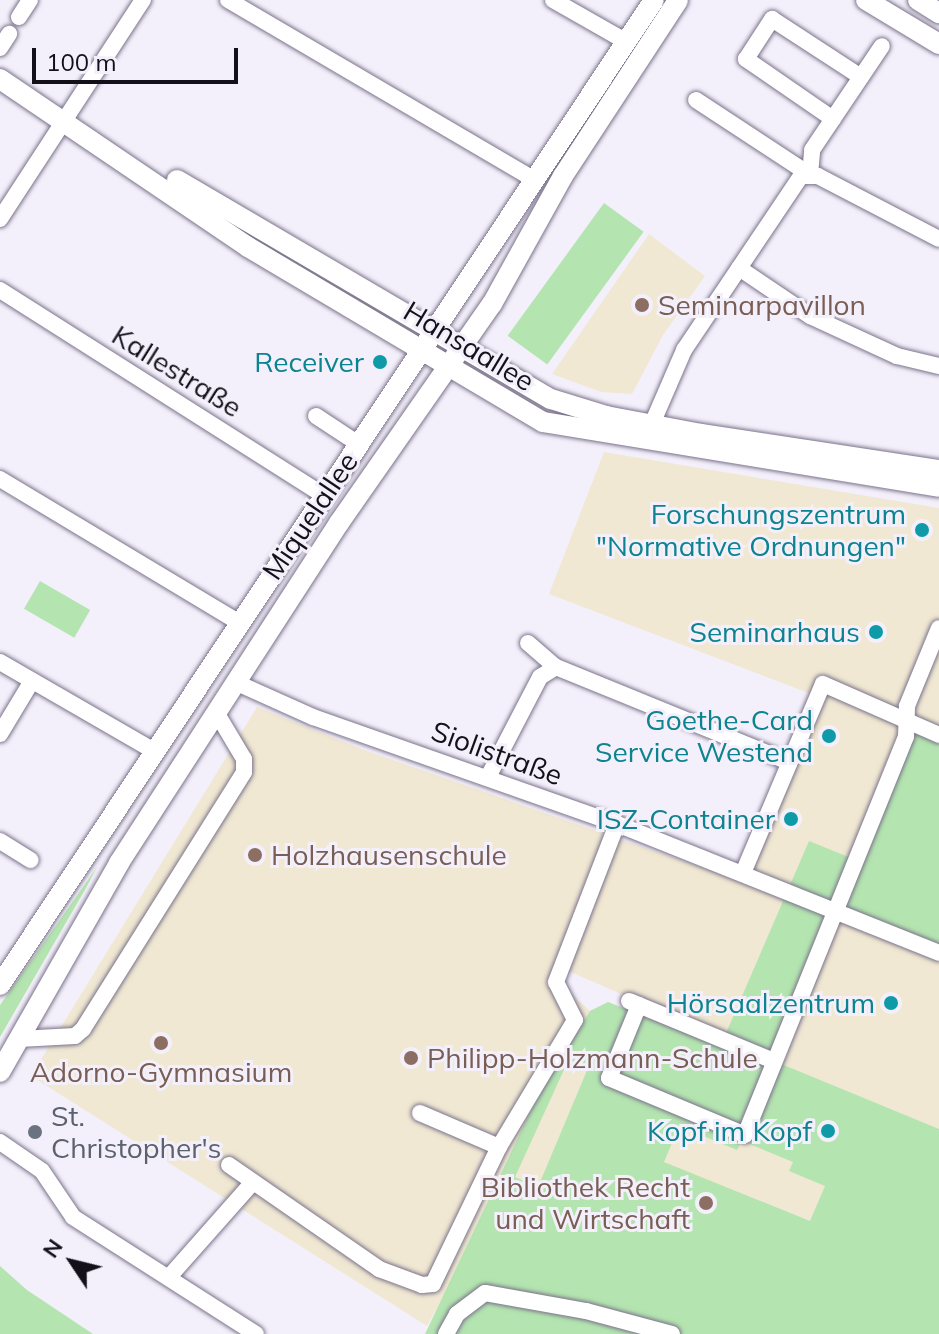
<!DOCTYPE html>
<html>
<head>
<meta charset="utf-8">
<style>
  body { margin:0 }
  #map { position:relative; width:939px; height:1334px; overflow:hidden; background:#f4f0fb; font-family:Mulish,sans-serif }
  div>[style] { position:absolute }
  [style*='--x'] { left:calc(var(--x)*1px); top:calc(var(--y)*1px); width:calc(var(--w)*1px); rotate:calc(var(--a)*1deg) }
  .education>* { inset:0; background:#f0e8d2 }
  .green>* { inset:0; background:#b4e5b0; transform-origin:0 0 }
  .roads { filter:drop-shadow(0 0 2px #7b738b) drop-shadow(0 0 2px #7b738b) }
  .minor>* { height:16px; margin:-8px; padding:0 8px; transform-origin:8px; border-radius:8px; background:#fff }
  .major>* { height:20px; margin:-10px; padding:0 10px; transform-origin:10px; border-radius:10px; background:#fff }
  .dots>* { width:22px; height:22px; translate:-50% -50%; box-sizing:border-box; border:4px solid #f4f0fb; border-radius:50% }
  span { translate:-50% -50%; white-space:nowrap; text-align:center; line-height:1.15; -webkit-text-stroke:6px #f4f0fb; paint-order:stroke }
  .education-label { font-size:28px; color:#785e54 }
  .left { translate:0 -50%; text-align:left }
  .right { translate:-100% -50%; text-align:right }
  .street-label { font-size:28px; color:#131019 }
  .culture-label { font-size:28px; color:#0d838f }
  .worship-label { font-size:28px; color:#5b616d }
  .north { position:absolute; left:32px; top:1222px; width:80px; height:80px; -webkit-text-stroke:6px #f4f0fb; paint-order:stroke; rotate:305deg; font-size:22px; font-weight:700; line-height:32px; text-align:center; color:#131019 }
  .north::after { content:''; display:block; margin:auto; width:28px; height:36px; background:#131019; clip-path:polygon(50% 0,100% 100%,50% 72%,0 100%) }
  .scale { position:absolute; left:32px; top:48px; width:206px; height:36px; box-sizing:border-box; border:4px solid #131019; border-top:0; padding-left:10px; font-size:24px; line-height:28px; white-space:nowrap; color:#131019; -webkit-text-stroke:6px #f4f0fb; paint-order:stroke }
</style>
</head>
<body>
<div id="map">
  <div class="education">
    <i style="clip-path:polygon(649px 234px,705px 276px,663px 335px,632px 394px,601px 392px,552px 374px)"></i>
    <i style="clip-path:polygon(evenodd,604px 452px,939px 508px,939px 1334px,464px 1259px,427px 1326px,31px 1076px,257px 707px,364px 750px,746px 883px,811px 694px,549px 594px,604px 452px,566px 970px,635px 1000px,629px 1010px,608px 1002px,590px 1011px,561px 984px,566px 970px)"></i>
  </div>
  <div class="green">
    <i style="left:604px;top:203px;width:49px;height:164px;rotate:36deg"></i>
    <i style="left:40px;top:581px;width:58px;height:32px;rotate:30deg"></i>
    <i style="clip-path:polygon(evenodd,912px 723px,939px 735px,939px 953px,836px 910px,774px 1061px,939px 1129px,939px 1334px,425px 1334px,534px 1104px,590px 1011px,608px 1002px,720px 1047px,809px 841px,856px 860px,912px 723px,568px 1061px,588px 1068px,538px 1187px,515px 1177px,568px 1061px,912px 723px,679px 1126px,737px 1150px,742px 1141px,793px 1162px,789px 1171px,825px 1186px,810px 1221px,664px 1162px,679px 1126px)"></i>
    <i style="clip-path:polygon(97px 867px,86px 888px,0 1037px,0 1005px)"></i>
    <i style="clip-path:polygon(0 1266px,27px 1290px,93px 1334px,0 1334px)"></i>
  </div>
  <div class="roads">
    <div class="minor">
      <i style="--x:228;--y:0;--w:356;--a:30.4"></i>
      <i style="--x:553;--y:0;--w:85;--a:29.6"></i>
      <i style="--x:19;--y:17;--w:20;--a:-57"></i>
      <i style="--x:0;--y:48;--w:17;--a:-57"></i>
      <i style="--x:696;--y:100;--w:136;--a:33.3"></i>
      <i style="--x:810;--y:175;--w:25;--a:-85"></i>
      <i style="--x:812;--y:150;--w:125;--a:-56.1"></i>
      <i style="--x:833;--y:119;--w:106;--a:-145.4"></i>
      <i style="--x:746;--y:59;--w:48;--a:-57"></i>
      <i style="--x:772;--y:19;--w:106;--a:33.1"></i>
      <i style="--x:0;--y:219;--w:262;--a:-56.9"></i>
      <i style="--x:739;--y:268;--w:86;--a:34.1"></i>
      <i style="--x:810;--y:316;--w:96;--a:24.7"></i>
      <i style="--x:897;--y:356;--w:43;--a:13.4"></i>
      <i style="--x:0;--y:290;--w:386;--a:32.4"></i>
      <i style="--x:316;--y:416;--w:53;--a:33.4"></i>
      <i style="--x:652;--y:424;--w:81;--a:-66.6"></i>
      <i style="--x:684;--y:350;--w:210;--a:-56.1"></i>
      <i style="--x:801;--y:176;--w:17;--a:0"></i>
      <i style="--x:818;--y:176;--w:136;--a:27.5"></i>
      <i style="--x:0;--y:479;--w:281;--a:31"></i>
      <i style="--x:528;--y:643;--w:37;--a:41"></i>
      <i style="--x:556;--y:667;--w:252;--a:22.2"></i>
      <i style="--x:0;--y:662;--w:180;--a:30"></i>
      <i style="--x:235;--y:682;--w:85;--a:24.2"></i>
      <i style="--x:313;--y:717;--w:322;--a:19.4"></i>
      <i style="--x:617;--y:824;--w:347;--a:21.8"></i>
      <i style="--x:0;--y:734;--w:62;--a:-58.9"></i>
      <i style="--x:488;--y:777;--w:113;--a:-62.5"></i>
      <i style="--x:540;--y:677;--w:19;--a:-32"></i>
      <i style="--x:0;--y:841;--w:36;--a:32"></i>
      <i style="--x:743;--y:873;--w:205;--a:-67.1"></i>
      <i style="--x:823;--y:684;--w:127;--a:23.7"></i>
      <i style="--x:629;--y:1001;--w:157;--a:22.5"></i>
      <i style="--x:639;--y:1005;--w:79;--a:112.3"></i>
      <i style="--x:609;--y:1078;--w:147;--a:22.7"></i>
      <i style="--x:745;--y:1135;--w:429;--a:-68"></i>
      <i style="--x:906;--y:737;--w:31;--a:-88"></i>
      <i style="--x:907;--y:706;--w:84;--a:-67.7"></i>
      <i style="--x:19;--y:1039;--w:56;--a:-3.1"></i>
      <i style="--x:75;--y:1036;--w:11;--a:-41"></i>
      <i style="--x:83;--y:1029;--w:303;--a:-57.9"></i>
      <i style="--x:244;--y:772;--w:13;--a:-90"></i>
      <i style="--x:244;--y:759;--w:55;--a:-120.8"></i>
      <i style="--x:420;--y:1113;--w:86;--a:23.3"></i>
      <i style="--x:0;--y:1142;--w:51;--a:34.6"></i>
      <i style="--x:42;--y:1171;--w:55;--a:56"></i>
      <i style="--x:73;--y:1217;--w:217;--a:32.6"></i>
      <i style="--x:229;--y:1165;--w:183;--a:34.7"></i>
      <i style="--x:379;--y:1269;--w:46;--a:20.4"></i>
      <i style="--x:422;--y:1285;--w:11;--a:-5"></i>
      <i style="--x:433;--y:1284;--w:152;--a:-64.3"></i>
      <i style="--x:499;--y:1147;--w:148;--a:-59.1"></i>
      <i style="--x:575;--y:1020;--w:42;--a:-116.6"></i>
      <i style="--x:556;--y:982;--w:169;--a:-68.9"></i>
      <i style="--x:169;--y:1277;--w:127;--a:-48.5"></i>
      <i style="--x:446;--y:1334;--w:23;--a:-61"></i>
      <i style="--x:457;--y:1314;--w:35;--a:-37"></i>
      <i style="--x:485;--y:1293;--w:103;--a:10.1"></i>
      <i style="--x:586;--y:1311;--w:89;--a:15"></i>
    </div>
    <div class="major">
      <i style="--x:866;--y:0;--w:85;--a:31.1"></i>
      <i style="--x:918;--y:0;--w:25;--a:32"></i>
      <i style="--x:0;--y:79;--w:300;--a:34.1"></i>
      <i style="--x:248;--y:247;--w:343;--a:30.7"></i>
      <i style="--x:543;--y:422;--w:401;--a:9.3"></i>
      <i style="--x:177;--y:180;--w:433;--a:30.4"></i>
      <i style="--x:551;--y:399;--w:58;--a:17.2"></i>
      <i style="--x:606;--y:416;--w:97;--a:10.7"></i>
      <i style="--x:701;--y:434;--w:241;--a:8.6"></i>
      <i style="--x:0;--y:985;--w:1182;--a:-56.42"></i>
      <i style="--x:0;--y:1072;--w:241;--a:-60.3"></i>
      <i style="--x:119;--y:863;--w:405;--a:-57.1"></i>
      <i style="--x:339;--y:523;--w:267;--a:-55.1"></i>
      <i style="--x:492;--y:304;--w:146;--a:-61"></i>
      <i style="--x:563;--y:176;--w:210;--a:-56.8"></i>
    </div>
  </div>
  <div class="dots">
    <i style="left:642px;top:305px;background:#8d6e63"></i>
    <i style="left:380px;top:362px;background:#0f9aa8"></i>
    <i style="left:922px;top:530px;background:#0f9aa8"></i>
    <i style="left:876px;top:632px;background:#0f9aa8"></i>
    <i style="left:829px;top:736px;background:#0f9aa8"></i>
    <i style="left:791px;top:819px;background:#0f9aa8"></i>
    <i style="left:255px;top:855px;background:#8d6e63"></i>
    <i style="left:891px;top:1003px;background:#0f9aa8"></i>
    <i style="left:161px;top:1043px;background:#8d6e63"></i>
    <i style="left:411px;top:1058px;background:#8d6e63"></i>
    <i style="left:828px;top:1131px;background:#0f9aa8"></i>
    <i style="left:35px;top:1132px;background:#6b7280"></i>
    <i style="left:706px;top:1203px;background:#8d6e63"></i>
  </div>
  <div class="education-label">
    <span class="left" style="left:658px;top:305px">Seminarpavillon</span>
    <span class="left" style="left:271px;top:855px">Holzhausenschule</span>
    <span class="left" style="left:427px;top:1058px">Philipp-Holzmann-Schule</span>
    <span style="left:161px;top:1072px">Adorno-Gymnasium</span>
    <span class="right" style="left:690px;top:1203px">Bibliothek Recht<br>und Wirtschaft</span>
  </div>
  <div class="street-label">
    <span style="left:469px;top:346px;rotate:31deg">Hansaallee</span>
    <span style="left:177px;top:371px;rotate:32deg">Kallestraße</span>
    <span style="left:310px;top:516px;rotate:-56deg">Miquelallee</span>
    <span style="left:497px;top:753px;rotate:20deg">Siolistraße</span>
  </div>
  <div class="culture-label">
    <span class="right" style="left:364px;top:362px">Receiver</span>
    <span class="right" style="left:906px;top:530px">Forschungszentrum<br>"Normative Ordnungen"</span>
    <span class="right" style="left:860px;top:632px">Seminarhaus</span>
    <span class="right" style="left:813px;top:736px">Goethe-Card<br>Service Westend</span>
    <span class="right" style="left:775px;top:819px">ISZ-Container</span>
    <span class="right" style="left:875px;top:1003px">Hörsaalzentrum</span>
    <span class="right" style="left:812px;top:1131px">Kopf im Kopf</span>
  </div>
  <div class="worship-label">
    <span class="left" style="left:51px;top:1132px">St.<br>Christopher's</span>
  </div>
  <div class="north">N</div>
  <div class="scale">100 m</div>
</div>
</body>
</html>
